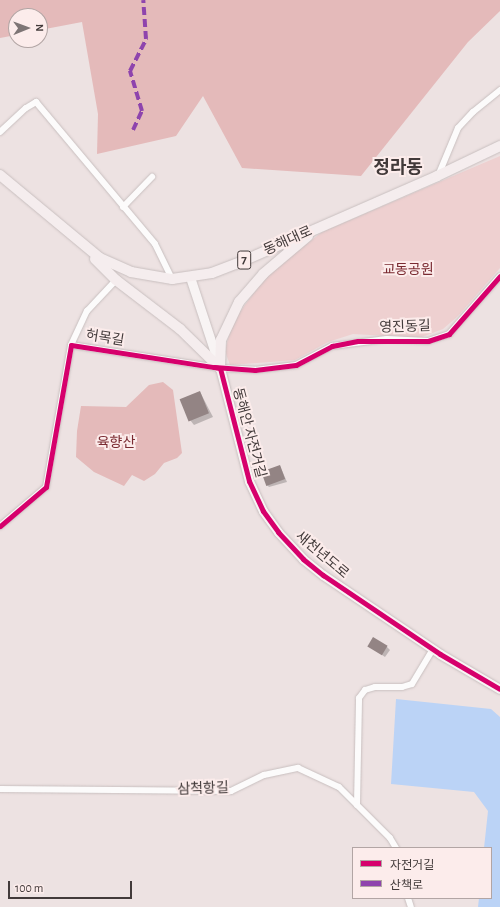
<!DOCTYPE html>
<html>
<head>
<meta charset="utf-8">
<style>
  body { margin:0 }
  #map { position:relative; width:500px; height:907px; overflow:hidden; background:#ede2e2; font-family:"Alegreya Sans","Noto Sans KR",sans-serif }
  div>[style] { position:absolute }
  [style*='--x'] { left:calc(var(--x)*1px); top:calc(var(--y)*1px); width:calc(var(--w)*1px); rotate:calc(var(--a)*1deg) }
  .green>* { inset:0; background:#eed0d0 }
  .forest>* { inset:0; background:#e4baba }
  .water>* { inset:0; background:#bbd3f6 }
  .shadow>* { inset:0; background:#0003 }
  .building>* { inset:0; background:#938484; transform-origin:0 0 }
  .roads { filter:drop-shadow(0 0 1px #c8bfbf) drop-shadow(0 0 1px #c8bfbf) }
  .street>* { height:6px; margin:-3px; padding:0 3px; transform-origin:3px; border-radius:3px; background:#fcfbfb }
  .secondary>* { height:9px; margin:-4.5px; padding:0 4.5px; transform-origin:4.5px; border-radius:4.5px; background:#f8f4f4 }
  .primary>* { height:10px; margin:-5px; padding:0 5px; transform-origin:5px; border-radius:5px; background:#f5edee }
  .quiet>* { height:4px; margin-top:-2px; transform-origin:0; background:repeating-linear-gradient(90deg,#8e44ad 0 8px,transparent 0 12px) }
  .cycleway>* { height:5px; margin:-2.5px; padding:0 2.5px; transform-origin:2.5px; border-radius:2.5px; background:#d6006c }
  span { translate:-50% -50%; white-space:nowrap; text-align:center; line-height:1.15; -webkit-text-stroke:4px #fceceb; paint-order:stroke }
  .shield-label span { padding:1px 3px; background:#fceceb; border:1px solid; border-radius:3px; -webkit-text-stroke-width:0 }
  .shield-label { font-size:13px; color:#423a3a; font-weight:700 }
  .street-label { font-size:14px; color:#423a3a }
  .park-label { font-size:14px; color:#7a2a31 }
  .district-label { font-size:18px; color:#423a3a; font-weight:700 }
  .legend { position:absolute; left:352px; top:847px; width:140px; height:52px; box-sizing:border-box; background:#fceceb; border:1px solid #b2a5a4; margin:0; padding:5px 7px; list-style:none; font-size:12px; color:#423a3a }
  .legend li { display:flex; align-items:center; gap:8px; height:20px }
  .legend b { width:20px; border:1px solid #b2a5a4 }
  .north { position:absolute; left:8px; top:8px; width:40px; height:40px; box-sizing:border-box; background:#fceceb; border:1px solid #b2a5a4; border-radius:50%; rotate:89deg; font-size:11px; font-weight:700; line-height:16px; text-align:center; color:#423a3a }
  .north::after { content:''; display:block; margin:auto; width:14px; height:18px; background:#7e7575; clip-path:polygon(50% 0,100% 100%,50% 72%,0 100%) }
  .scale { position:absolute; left:8px; top:881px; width:124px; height:18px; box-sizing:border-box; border:2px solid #423a3a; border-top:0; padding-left:5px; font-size:12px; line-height:14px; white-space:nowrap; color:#423a3a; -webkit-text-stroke:3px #fceceb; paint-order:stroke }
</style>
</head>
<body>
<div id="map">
  <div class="green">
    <i style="clip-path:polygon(500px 156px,500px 268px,458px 316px,443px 329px,419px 338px,353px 334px,328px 342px,295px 360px,230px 365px,225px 351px,229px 335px,239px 313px,267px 275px,322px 232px)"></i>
  </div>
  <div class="forest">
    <i style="clip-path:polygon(0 0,500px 0,500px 11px,468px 42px,361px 176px,242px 168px,203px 96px,176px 136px,97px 154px,98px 114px,82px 22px,40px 30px,40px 16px,16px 16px,16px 35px,0 38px)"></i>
    <i style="clip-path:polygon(163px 382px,173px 390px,182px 453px,177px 458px,164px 463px,155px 474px,144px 481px,132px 475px,124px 486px,94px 472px,76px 457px,77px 431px,81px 406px,126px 407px,149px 385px)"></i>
  </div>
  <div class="water">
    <i style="clip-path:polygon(396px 699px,491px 709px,500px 717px,500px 907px,478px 907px,479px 898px,491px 898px,491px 848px,484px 848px,488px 811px,474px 792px,391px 784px)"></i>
  </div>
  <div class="shadow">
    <i style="clip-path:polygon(200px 392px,213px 417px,194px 425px,190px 420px)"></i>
    <i style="clip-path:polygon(280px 466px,287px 482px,269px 487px,266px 484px)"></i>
    <i style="clip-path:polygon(370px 647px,387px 647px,390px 650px,385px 657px)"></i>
  </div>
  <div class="building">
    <i style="left:200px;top:391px;width:24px;height:22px;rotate:68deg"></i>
    <i style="left:280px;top:465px;width:15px;height:20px;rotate:70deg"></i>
    <i style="left:373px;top:637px;width:17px;height:11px;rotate:31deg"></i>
  </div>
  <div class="roads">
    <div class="street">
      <i style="--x:0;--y:132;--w:35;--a:-43"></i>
      <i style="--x:26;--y:108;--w:12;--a:-31"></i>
      <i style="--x:36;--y:102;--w:185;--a:50"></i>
      <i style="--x:155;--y:244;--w:39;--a:64"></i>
      <i style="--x:438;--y:176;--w:52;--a:-67.4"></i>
      <i style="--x:458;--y:128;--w:22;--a:-47"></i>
      <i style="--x:473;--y:112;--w:35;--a:-39"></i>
      <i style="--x:123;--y:207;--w:42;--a:-46"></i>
      <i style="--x:71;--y:345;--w:38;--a:-65"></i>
      <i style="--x:87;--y:311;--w:42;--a:-46.9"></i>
      <i style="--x:0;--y:526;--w:60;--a:-40.3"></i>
      <i style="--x:46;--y:487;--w:144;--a:-80"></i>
      <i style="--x:71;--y:345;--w:151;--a:8.8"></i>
      <i style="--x:220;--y:368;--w:35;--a:3"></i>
      <i style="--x:255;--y:370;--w:41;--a:-7"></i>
      <i style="--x:296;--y:365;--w:41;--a:-27.8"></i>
      <i style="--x:332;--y:346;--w:55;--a:-7.3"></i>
      <i style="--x:387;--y:339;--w:41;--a:2.8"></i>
      <i style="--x:428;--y:341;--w:22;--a:-18"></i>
      <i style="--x:449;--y:334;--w:77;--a:-48.7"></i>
      <i style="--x:0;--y:789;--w:231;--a:0.5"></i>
      <i style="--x:231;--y:791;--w:37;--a:-26"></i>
      <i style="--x:264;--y:775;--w:35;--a:-12"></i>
      <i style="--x:298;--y:768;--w:45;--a:24.9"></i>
      <i style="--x:339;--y:787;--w:72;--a:45"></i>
      <i style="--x:390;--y:838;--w:12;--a:59"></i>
      <i style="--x:357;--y:805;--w:107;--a:-88.9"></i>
      <i style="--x:359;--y:698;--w:10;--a:-53"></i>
      <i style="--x:365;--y:690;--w:10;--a:-17"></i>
      <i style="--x:375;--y:687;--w:27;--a:0"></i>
      <i style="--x:402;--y:687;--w:10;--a:-17"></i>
      <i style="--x:412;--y:684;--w:41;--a:-59"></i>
      <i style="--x:408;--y:898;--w:9;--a:72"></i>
    </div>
    <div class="secondary">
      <i style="--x:190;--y:277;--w:96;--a:71.8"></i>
      <i style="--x:220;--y:368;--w:117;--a:75.6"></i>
      <i style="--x:249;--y:481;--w:33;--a:65"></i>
      <i style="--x:263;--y:511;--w:26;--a:54"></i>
      <i style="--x:278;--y:532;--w:37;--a:47"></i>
      <i style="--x:303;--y:559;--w:26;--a:39"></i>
      <i style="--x:323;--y:575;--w:141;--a:34"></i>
      <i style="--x:440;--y:654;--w:69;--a:30.3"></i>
    </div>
    <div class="primary">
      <i style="--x:0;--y:175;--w:130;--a:39.7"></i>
      <i style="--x:100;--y:258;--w:34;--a:24"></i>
      <i style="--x:131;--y:272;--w:42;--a:9.7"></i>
      <i style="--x:172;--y:279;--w:40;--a:-8.5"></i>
      <i style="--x:212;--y:273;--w:26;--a:-21"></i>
      <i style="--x:236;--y:264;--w:219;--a:-23.6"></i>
      <i style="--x:437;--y:176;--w:70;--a:-25.5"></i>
      <i style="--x:95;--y:259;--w:30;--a:45"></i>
      <i style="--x:116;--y:280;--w:81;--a:37.4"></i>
      <i style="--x:180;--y:329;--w:56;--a:44.3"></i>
      <i style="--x:220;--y:368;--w:28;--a:-88"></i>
      <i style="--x:221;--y:340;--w:42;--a:-64.7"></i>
      <i style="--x:239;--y:302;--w:37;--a:-49"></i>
      <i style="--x:263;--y:274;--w:59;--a:-40.2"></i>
    </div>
  </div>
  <div class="quiet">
    <i style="--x:133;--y:130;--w:21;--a:-65"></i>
    <i style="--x:142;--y:111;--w:42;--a:-106.7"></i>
    <i style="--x:130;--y:71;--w:36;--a:-63"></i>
    <i style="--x:146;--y:39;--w:39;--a:-94"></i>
  </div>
  <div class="cycleway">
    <i style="--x:214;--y:367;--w:41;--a:4.2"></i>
    <i style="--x:255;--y:370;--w:41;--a:-7"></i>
    <i style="--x:296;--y:365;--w:41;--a:-27.8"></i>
    <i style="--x:332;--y:346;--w:26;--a:-11"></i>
    <i style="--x:358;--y:341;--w:70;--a:0"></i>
    <i style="--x:428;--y:341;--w:22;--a:-18"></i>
    <i style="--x:449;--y:334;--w:77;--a:-48.7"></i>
    <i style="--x:0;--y:526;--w:60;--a:-40.3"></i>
    <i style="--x:46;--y:487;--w:144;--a:-80"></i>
    <i style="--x:71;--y:345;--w:151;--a:8.8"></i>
    <i style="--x:220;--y:368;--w:117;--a:75.6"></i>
    <i style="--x:249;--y:481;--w:33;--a:65"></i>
    <i style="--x:263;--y:511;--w:26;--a:54"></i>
    <i style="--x:278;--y:532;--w:37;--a:47"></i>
    <i style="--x:303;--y:559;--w:26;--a:39"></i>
    <i style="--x:323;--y:575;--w:141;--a:34"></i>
    <i style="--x:440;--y:654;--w:69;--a:30.3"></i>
  </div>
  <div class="shield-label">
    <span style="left:244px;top:260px">7</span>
  </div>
  <div class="street-label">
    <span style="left:288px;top:241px;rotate:-24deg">동해대로</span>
    <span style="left:405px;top:327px;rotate:-2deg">영진동길</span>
    <span style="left:105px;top:338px;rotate:9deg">허목길</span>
    <span style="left:249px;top:433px;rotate:75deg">동해안 자전거길</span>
    <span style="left:322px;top:555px;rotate:40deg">새천년도로</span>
    <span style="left:203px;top:789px;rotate:-2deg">삼척항길</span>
  </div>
  <div class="park-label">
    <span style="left:408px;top:270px">교동공원</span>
    <span style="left:116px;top:443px">육향산</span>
  </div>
  <div class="district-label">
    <span style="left:398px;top:168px">정라동</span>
  </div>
  <ul class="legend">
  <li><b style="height:5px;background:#d6006c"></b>자전거길</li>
  <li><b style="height:5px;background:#8e44ad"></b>산책로</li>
  </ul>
  <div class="north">N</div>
  <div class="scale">100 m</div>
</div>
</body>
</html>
